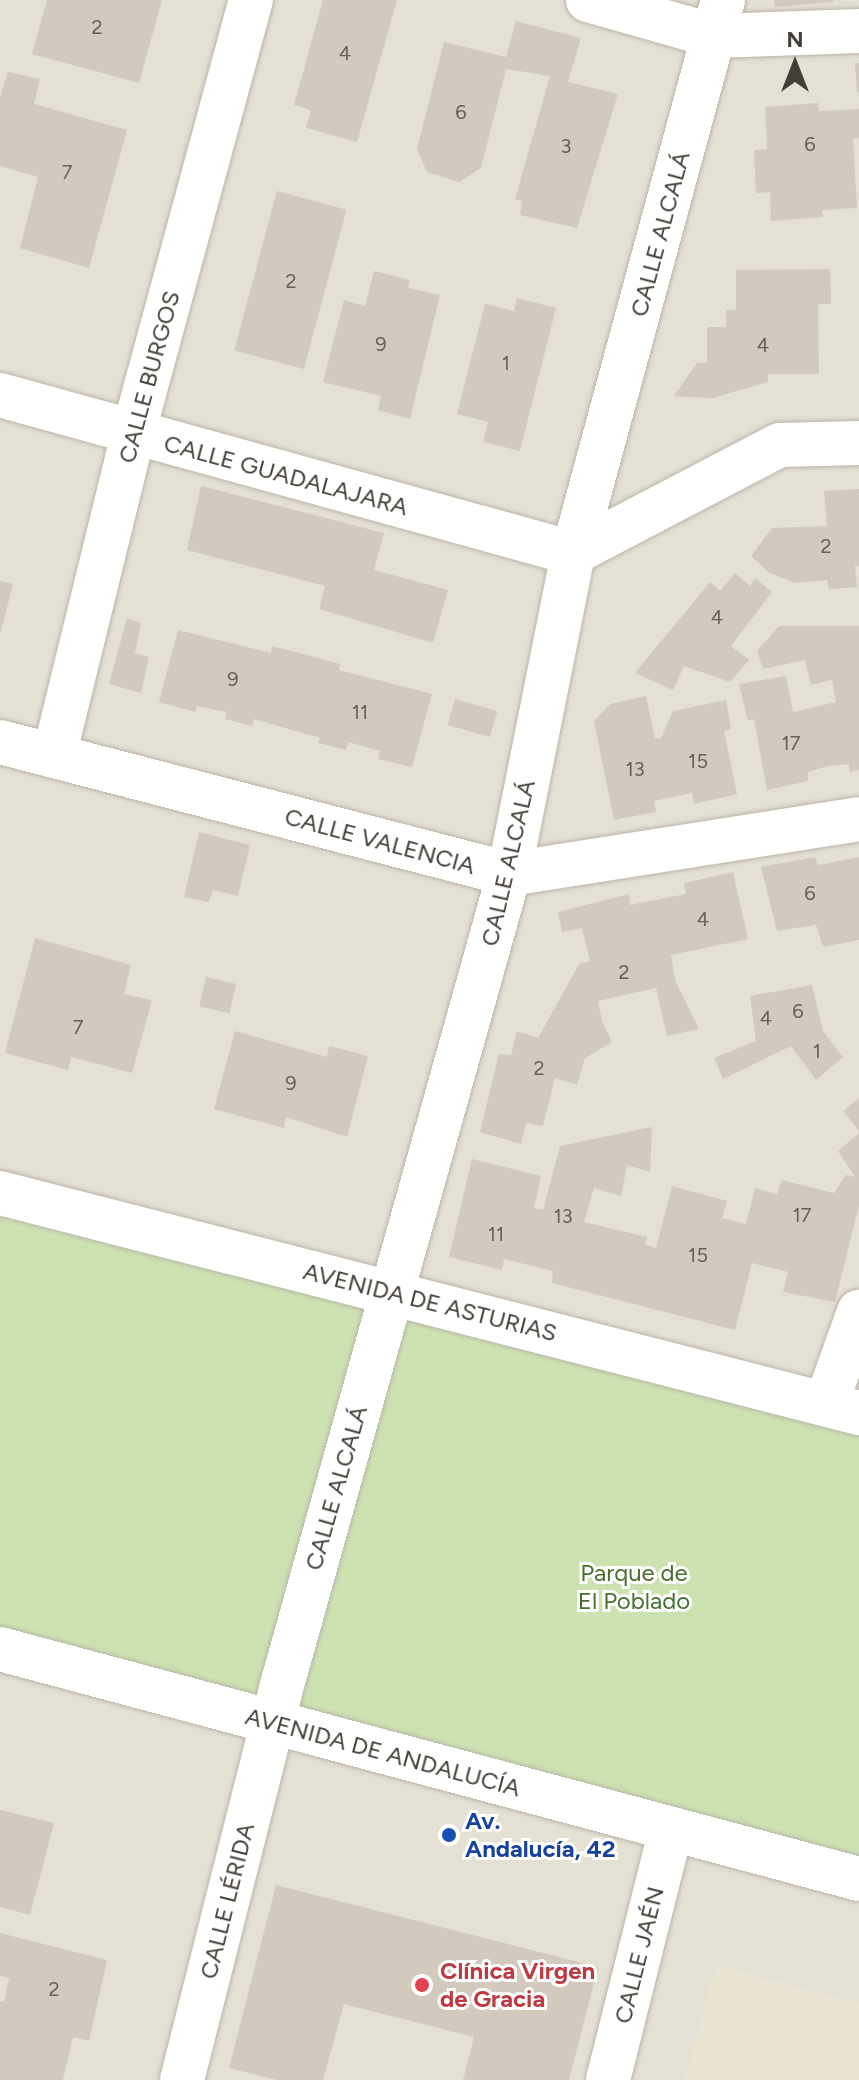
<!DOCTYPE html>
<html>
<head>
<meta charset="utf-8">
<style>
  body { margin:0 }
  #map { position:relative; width:859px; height:2080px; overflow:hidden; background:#f1eee6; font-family:Figtree,sans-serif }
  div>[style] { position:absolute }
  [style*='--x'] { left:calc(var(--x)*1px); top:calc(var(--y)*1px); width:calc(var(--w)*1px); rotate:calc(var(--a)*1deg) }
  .residential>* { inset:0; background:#e5e0d4; transform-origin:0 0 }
  .education>* { inset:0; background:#e9e3d1 }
  .green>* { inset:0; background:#cce3b1 }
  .building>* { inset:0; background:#d2cabc; transform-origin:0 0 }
  .roads { filter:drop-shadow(0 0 2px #bcb5a9) drop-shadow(0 0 2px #bcb5a9) }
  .minor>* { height:44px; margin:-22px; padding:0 22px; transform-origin:22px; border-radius:22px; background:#fff }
  .dots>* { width:22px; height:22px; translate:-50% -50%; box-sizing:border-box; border:4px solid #fff; border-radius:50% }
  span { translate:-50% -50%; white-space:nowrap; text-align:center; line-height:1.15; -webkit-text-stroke:6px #fff; paint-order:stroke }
  .number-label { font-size:20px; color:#676158 }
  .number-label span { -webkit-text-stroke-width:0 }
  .street-label { font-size:24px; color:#433e36 }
  .park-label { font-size:24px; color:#46702e }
  .transit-label { font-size:24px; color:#164399; font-weight:700 }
  .left { translate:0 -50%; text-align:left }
  .health-label { font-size:24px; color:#be3a42; font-weight:700 }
  .north { position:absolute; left:755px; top:24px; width:80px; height:80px; -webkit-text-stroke:6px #fff; paint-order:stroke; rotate:0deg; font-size:22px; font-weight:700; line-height:32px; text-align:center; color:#433e36 }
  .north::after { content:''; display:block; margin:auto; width:28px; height:36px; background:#433e36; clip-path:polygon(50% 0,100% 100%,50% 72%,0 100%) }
</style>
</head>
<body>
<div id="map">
  <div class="residential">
    <i style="left:0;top:0;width:859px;height:2080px"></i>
  </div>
  <div class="education">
    <i style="clip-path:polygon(716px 1965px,859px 2003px,859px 2080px,685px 2080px)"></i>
  </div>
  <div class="green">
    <i style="clip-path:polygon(0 1193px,859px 1412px,859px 1879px,0 1649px)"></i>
  </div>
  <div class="building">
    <i style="clip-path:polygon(47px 0,162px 0,139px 83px,32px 54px)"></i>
    <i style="clip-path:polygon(323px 0,397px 0,357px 142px,306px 128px,311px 110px,294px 105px)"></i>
    <i style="clip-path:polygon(774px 0,833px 0,833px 2px,775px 7px)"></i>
    <i style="clip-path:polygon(516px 21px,581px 38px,568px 82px,618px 94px,577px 228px,520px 215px,522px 201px,515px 199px,550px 76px,506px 69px,481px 168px,459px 182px,427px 172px,417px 149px,444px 42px,506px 57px)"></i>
    <i style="clip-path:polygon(855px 63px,859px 63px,859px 92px,857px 93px)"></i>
    <i style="clip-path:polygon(8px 72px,40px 79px,34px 104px,127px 130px,89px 268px,20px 248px,38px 177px,0 166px,0 97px)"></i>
    <i style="clip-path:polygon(818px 103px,819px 111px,859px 109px,859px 138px,853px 139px,857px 208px,822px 210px,823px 217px,771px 221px,770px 192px,756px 193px,754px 150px,767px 149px,765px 107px)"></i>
    <i style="left:277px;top:191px;width:72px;height:165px;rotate:15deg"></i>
    <i style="clip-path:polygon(830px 269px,831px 304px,818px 304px,819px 374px,768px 374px,768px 382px,713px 398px,674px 396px,697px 363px,707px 363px,707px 327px,726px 327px,726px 310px,736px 310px,736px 270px)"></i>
    <i style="clip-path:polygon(374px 271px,410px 280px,408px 288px,440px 295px,410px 419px,378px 410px,381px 396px,323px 382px,344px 300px,365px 306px)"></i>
    <i style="clip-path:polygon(517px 298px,556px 308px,520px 451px,483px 442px,488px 422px,457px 414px,485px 304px,514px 311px)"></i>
    <i style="clip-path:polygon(201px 486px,384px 533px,374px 570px,448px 590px,433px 643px,319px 609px,325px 586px,187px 550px)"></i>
    <i style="clip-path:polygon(859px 489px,859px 566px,855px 566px,857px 587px,829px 589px,827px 580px,795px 583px,769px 573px,751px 556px,772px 528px,827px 526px,824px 491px)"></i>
    <i style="clip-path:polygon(735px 573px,750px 586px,755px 578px,772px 592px,731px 646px,749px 660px,730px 682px,684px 666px,673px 690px,635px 673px,710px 582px,720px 591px)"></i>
    <i style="clip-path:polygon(0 581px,13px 584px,1px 631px,0 631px)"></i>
    <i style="clip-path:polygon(127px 618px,141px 623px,135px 653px,149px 657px,141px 693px,109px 684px)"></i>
    <i style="clip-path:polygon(779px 626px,859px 626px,859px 770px,850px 772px,849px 764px,828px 766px,808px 772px,808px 781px,767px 790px,754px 719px,748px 721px,739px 684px,786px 676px,793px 712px,836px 702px,832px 680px,811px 685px,805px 660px,763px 669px,757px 651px)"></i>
    <i style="clip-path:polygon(178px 630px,271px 653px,272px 646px,307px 655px,340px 664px,339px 670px,432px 694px,412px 767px,378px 759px,380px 751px,348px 742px,346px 750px,318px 743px,320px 738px,254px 719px,252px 726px,225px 719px,227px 712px,197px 706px,195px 712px,159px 702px)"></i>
    <i style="clip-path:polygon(646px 696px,655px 739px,661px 738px,673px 711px,726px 700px,731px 729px,724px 731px,737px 794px,694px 804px,692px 793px,654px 801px,656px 812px,614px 820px,594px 721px,610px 704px)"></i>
    <i style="left:455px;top:699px;width:44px;height:27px;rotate:16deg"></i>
    <i style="clip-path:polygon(199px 832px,250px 845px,238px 896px,213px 890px,209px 902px,184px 897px)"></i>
    <i style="clip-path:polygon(815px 857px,818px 865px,859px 857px,859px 940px,823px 947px,816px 925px,777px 931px,761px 867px)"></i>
    <i style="clip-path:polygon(733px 872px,748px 939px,671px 955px,675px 980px,699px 1029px,667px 1036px,656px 988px,598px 1001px,602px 1021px,612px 1042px,585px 1058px,577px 1085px,555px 1078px,543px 1126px,526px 1123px,521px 1144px,480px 1132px,499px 1054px,511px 1055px,517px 1031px,538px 1038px,579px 964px,590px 961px,582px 928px,562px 932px,558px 912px,629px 894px,630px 905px,686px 894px,684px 883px)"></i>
    <i style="clip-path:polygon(35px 938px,131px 965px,124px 994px,152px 1000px,132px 1073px,71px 1057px,68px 1070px,5px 1053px)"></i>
    <i style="left:206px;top:977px;width:31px;height:30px;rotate:13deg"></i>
    <i style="clip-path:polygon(812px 985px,823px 1031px,843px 1057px,816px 1080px,791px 1046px,723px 1079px,714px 1058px,756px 1041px,750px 996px)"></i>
    <i style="clip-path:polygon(235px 1031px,327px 1057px,329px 1046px,368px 1056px,347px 1137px,286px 1117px,284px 1128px,214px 1109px)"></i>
    <i style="clip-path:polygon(859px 1098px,859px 1131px,843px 1111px)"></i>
    <i style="clip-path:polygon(652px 1127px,650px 1172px,627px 1165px,621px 1196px,594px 1188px,584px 1222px,647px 1237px,645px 1244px,656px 1248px,672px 1186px,727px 1201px,722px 1218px,746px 1224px,755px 1188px,777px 1194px,782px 1180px,834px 1193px,846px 1175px,855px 1177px,838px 1151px,859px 1133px,859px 1205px,835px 1302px,783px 1292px,788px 1272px,752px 1263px,735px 1330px,552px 1283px,553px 1271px,504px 1259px,502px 1270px,449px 1257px,472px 1159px,541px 1176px,534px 1208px,543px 1210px,560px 1146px)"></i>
    <i style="clip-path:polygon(0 1810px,54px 1823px,30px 1915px,0 1907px)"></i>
    <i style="clip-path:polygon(276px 1885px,598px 1967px,569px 2080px,463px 2080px,474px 2037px,344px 2004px,323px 2080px,277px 2080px,229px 2068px)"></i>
    <i style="clip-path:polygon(0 1933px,107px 1960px,89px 2041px,73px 2037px,63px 2080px,0 2080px,0 2001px,4px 2002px,9px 1978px,0 1976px)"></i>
  </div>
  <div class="roads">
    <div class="minor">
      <i style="--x:588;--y:0;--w:131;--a:15.9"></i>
      <i style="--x:714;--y:36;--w:145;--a:-2"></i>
      <i style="--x:0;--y:395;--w:594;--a:15.42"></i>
      <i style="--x:573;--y:553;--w:233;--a:-27.6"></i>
      <i style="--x:780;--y:445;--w:79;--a:-1.5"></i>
      <i style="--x:0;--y:742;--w:526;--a:14.54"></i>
      <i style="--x:509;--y:874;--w:354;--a:-8.9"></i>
      <i style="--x:54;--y:756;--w:332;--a:-76.2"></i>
      <i style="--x:133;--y:434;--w:450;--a:-74.8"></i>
      <i style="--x:0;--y:1193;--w:887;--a:14.37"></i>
      <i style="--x:826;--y:1404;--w:98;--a:-70.3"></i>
      <i style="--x:0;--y:1649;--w:889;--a:14.99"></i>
      <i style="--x:182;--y:2080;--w:415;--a:-75.8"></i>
      <i style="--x:284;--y:1678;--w:835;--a:-74.37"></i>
      <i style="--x:509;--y:874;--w:327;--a:-78.7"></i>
      <i style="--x:573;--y:553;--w:573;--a:-74.82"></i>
      <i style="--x:608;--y:2080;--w:259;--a:-75.9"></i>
    </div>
  </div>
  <div class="dots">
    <i style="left:449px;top:1835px;background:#1a4fb4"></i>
    <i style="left:422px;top:1985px;background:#e0444e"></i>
  </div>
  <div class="number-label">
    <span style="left:97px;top:27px">2</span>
    <span style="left:345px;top:53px">4</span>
    <span style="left:461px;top:112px">6</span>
    <span style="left:810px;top:144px">6</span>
    <span style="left:566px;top:146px">3</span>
    <span style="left:67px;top:172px">7</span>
    <span style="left:291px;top:281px">2</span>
    <span style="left:381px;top:344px">9</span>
    <span style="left:763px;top:345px">4</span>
    <span style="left:506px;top:363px">1</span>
    <span style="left:826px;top:546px">2</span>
    <span style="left:717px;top:617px">4</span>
    <span style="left:233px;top:679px">9</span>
    <span style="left:360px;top:712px">11</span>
    <span style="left:791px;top:743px">17</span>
    <span style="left:698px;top:761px">15</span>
    <span style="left:635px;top:769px">13</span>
    <span style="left:810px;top:893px">6</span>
    <span style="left:703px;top:919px">4</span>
    <span style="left:624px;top:972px">2</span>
    <span style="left:798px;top:1011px">6</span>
    <span style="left:766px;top:1018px">4</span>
    <span style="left:78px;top:1027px">7</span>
    <span style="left:817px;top:1051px">1</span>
    <span style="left:539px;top:1068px">2</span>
    <span style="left:291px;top:1083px">9</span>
    <span style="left:802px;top:1215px">17</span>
    <span style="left:563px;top:1216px">13</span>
    <span style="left:496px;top:1234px">11</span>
    <span style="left:698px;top:1255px">15</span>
    <span style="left:54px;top:1989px">2</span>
  </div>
  <div class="street-label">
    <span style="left:660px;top:234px;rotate:-75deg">CALLE ALCALÁ</span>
    <span style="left:149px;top:377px;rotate:-75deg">CALLE BURGOS</span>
    <span style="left:286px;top:475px;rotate:15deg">CALLE GUADALAJARA</span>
    <span style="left:380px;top:841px;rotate:15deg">CALLE VALENCIA</span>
    <span style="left:508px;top:863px;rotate:-77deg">CALLE ALCALÁ</span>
    <span style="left:430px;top:1302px;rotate:14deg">AVENIDA DE ASTURIAS</span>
    <span style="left:336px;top:1488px;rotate:-74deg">CALLE ALCALÁ</span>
    <span style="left:383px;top:1752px;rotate:15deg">AVENIDA DE ANDALUCÍA</span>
    <span style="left:227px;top:1901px;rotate:-76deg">CALLE LÉRIDA</span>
    <span style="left:639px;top:1955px;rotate:-76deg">CALLE JAÉN</span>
  </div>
  <div class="park-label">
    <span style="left:634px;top:1587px">Parque de<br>El Poblado</span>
  </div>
  <div class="transit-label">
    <span class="left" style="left:465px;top:1835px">Av.<br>Andalucía, 42</span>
  </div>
  <div class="health-label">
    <span class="left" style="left:440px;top:1985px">Clínica Virgen<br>de Gracia</span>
  </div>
  <div class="north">N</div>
</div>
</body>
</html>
